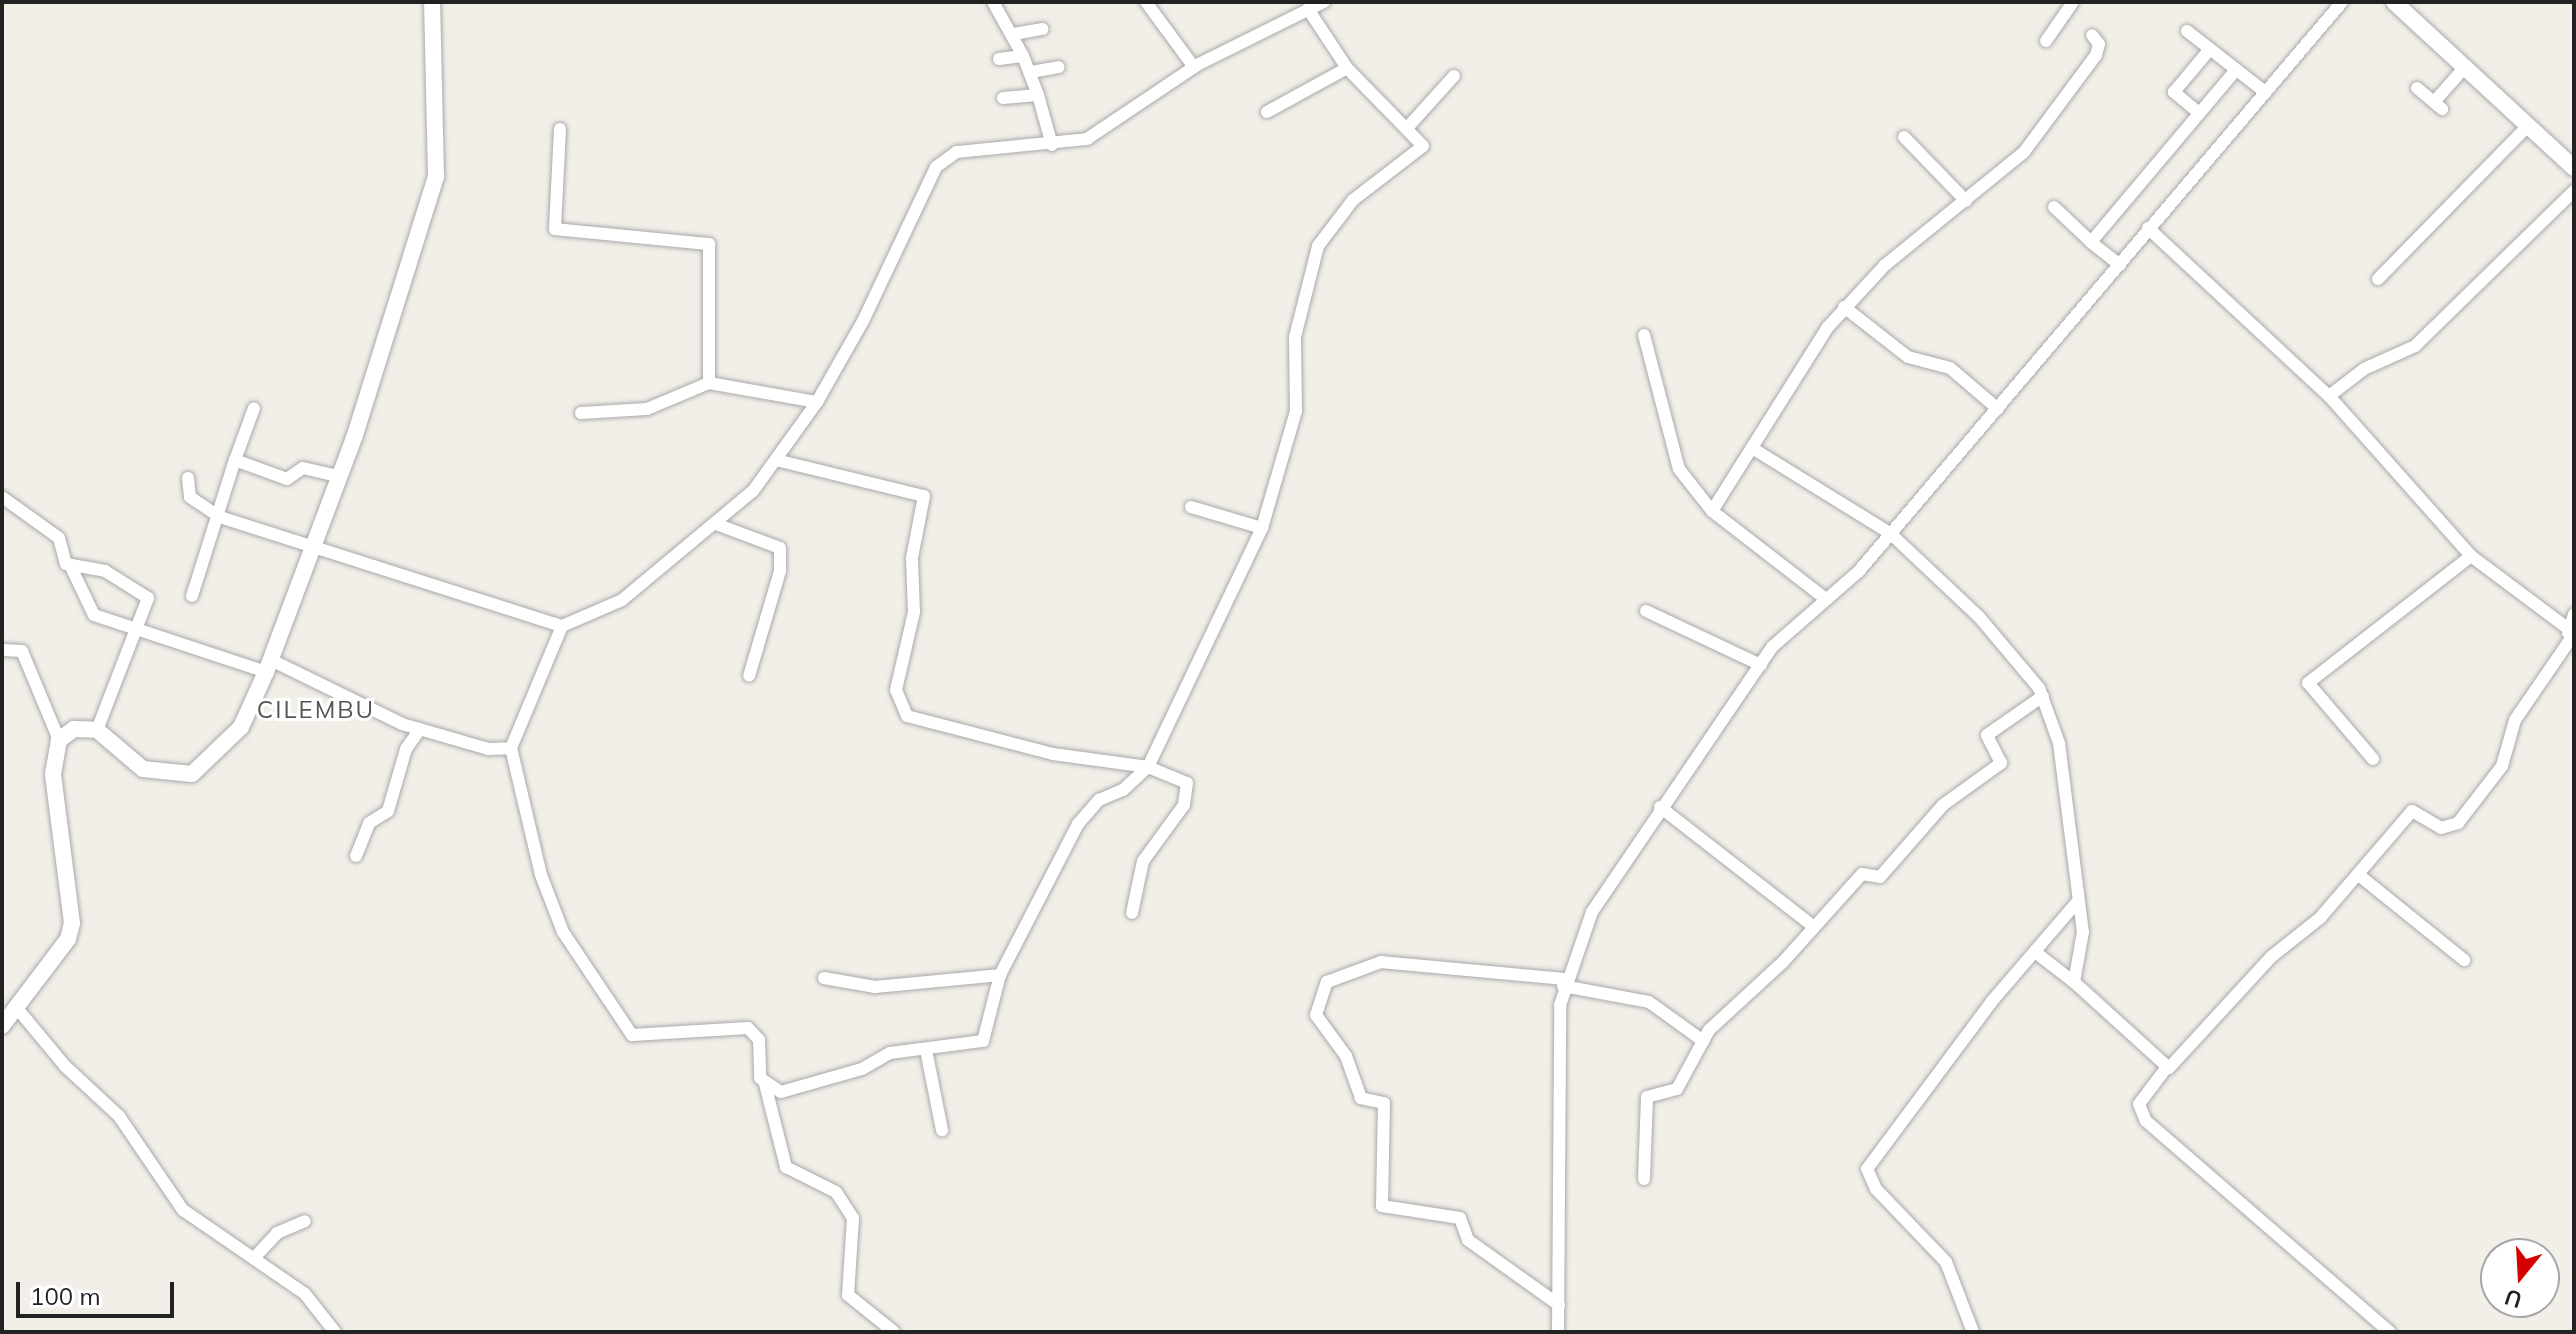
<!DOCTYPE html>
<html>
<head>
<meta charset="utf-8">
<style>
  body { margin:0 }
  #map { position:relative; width:2576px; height:1334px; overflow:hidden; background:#f2efe9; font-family:Mulish,sans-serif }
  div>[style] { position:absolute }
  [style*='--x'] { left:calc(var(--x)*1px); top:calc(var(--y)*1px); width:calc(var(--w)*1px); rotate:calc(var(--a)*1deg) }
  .roads { filter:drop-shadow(0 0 2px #a9a9a9) drop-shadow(0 0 2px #a9a9a9) }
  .minor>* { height:12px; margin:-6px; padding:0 6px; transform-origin:6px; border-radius:6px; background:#fff }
  .tertiary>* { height:16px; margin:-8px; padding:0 8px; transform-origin:8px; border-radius:8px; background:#fff }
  span { translate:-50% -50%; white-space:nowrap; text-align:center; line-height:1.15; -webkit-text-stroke:6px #fff; paint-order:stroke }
  .quarter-label { font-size:24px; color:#555; letter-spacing:2px }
  .frame { position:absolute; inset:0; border:4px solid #222; pointer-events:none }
  .north { position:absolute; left:2480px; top:1238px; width:80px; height:80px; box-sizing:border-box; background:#fff; border:2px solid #a7a7a7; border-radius:50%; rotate:198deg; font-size:22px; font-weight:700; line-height:32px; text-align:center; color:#222 }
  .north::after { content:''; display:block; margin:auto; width:28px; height:36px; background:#d40000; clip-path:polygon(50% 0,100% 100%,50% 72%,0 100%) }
  .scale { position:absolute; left:16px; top:1282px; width:158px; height:36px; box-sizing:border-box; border:4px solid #222; border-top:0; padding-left:10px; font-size:24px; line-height:28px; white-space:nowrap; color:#222; -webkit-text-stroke:6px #fff; paint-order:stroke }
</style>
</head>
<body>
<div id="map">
  <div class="roads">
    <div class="minor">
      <i style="--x:993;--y:2;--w:62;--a:60.9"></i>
      <i style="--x:1146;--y:2;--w:81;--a:53.6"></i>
      <i style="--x:2187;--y:31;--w:99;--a:38"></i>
      <i style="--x:1014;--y:34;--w:29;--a:-10"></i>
      <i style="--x:2046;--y:41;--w:47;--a:-55.3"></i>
      <i style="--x:999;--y:59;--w:24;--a:-7"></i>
      <i style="--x:1023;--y:56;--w:42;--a:69"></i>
      <i style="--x:1031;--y:72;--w:28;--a:-10"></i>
      <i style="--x:2417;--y:88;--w:33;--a:40"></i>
      <i style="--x:1003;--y:98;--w:35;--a:-5"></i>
      <i style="--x:1038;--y:95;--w:52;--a:74.4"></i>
      <i style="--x:2434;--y:102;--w:48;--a:-48.4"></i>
      <i style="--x:1267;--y:112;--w:91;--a:-28.8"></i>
      <i style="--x:2199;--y:113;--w:33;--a:-140"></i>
      <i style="--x:2174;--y:92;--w:56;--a:-50.1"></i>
      <i style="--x:1407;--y:128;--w:70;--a:-47.9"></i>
      <i style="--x:560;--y:129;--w:100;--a:92.9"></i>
      <i style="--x:555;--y:229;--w:155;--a:5.6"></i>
      <i style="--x:709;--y:244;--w:139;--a:90"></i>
      <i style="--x:1904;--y:137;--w:89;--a:45.9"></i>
      <i style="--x:2054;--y:207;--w:51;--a:43.4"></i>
      <i style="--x:2148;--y:228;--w:247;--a:42.9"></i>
      <i style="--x:2329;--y:396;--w:214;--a:48.4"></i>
      <i style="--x:2471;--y:556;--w:119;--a:36.8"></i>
      <i style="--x:2120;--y:265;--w:37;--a:-142"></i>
      <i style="--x:2091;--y:242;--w:225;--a:-49.9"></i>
      <i style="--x:2378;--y:279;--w:216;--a:-45.6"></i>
      <i style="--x:1844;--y:307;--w:81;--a:38"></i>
      <i style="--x:1908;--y:357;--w:43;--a:14.7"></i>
      <i style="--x:1950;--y:368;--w:63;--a:40.5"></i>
      <i style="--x:1644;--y:335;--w:138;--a:75.4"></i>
      <i style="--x:1679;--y:469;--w:53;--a:51.8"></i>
      <i style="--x:1712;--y:511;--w:145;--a:37.7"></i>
      <i style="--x:2329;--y:396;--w:44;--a:-37.6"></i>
      <i style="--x:2364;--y:369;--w:56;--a:-24.3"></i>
      <i style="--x:2415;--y:346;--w:222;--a:-44.3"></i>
      <i style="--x:581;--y:413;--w:66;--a:-3.5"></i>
      <i style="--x:647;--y:409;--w:67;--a:-22.8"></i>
      <i style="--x:709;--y:383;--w:110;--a:10"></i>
      <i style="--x:1752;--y:448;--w:163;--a:31.7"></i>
      <i style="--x:1891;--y:534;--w:122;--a:43.3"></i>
      <i style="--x:1980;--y:618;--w:92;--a:49.9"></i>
      <i style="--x:2039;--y:688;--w:59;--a:70"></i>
      <i style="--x:2059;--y:743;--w:191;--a:82.8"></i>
      <i style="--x:2083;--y:932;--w:51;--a:100.2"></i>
      <i style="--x:2074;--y:982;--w:128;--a:42.2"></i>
      <i style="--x:2169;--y:1068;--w:151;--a:-47.4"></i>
      <i style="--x:2271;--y:957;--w:63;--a:-38.5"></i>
      <i style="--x:2320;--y:918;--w:141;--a:-49.3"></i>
      <i style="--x:2412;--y:811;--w:34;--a:30"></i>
      <i style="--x:2441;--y:828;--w:18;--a:-16"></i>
      <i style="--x:2458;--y:823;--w:72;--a:-52.3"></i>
      <i style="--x:2502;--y:766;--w:48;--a:-74.2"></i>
      <i style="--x:2515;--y:720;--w:96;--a:-55.6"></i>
      <i style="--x:235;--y:460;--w:55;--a:-69.9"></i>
      <i style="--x:776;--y:460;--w:152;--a:13.7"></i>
      <i style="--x:924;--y:496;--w:63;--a:101"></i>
      <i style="--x:912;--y:558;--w:54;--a:87.9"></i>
      <i style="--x:914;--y:612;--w:80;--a:103"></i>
      <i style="--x:896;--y:690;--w:28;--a:67"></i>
      <i style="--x:907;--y:716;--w:151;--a:14.6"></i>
      <i style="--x:1053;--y:754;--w:96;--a:7.8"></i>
      <i style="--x:1148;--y:767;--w:42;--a:22.3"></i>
      <i style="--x:1187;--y:783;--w:22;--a:98"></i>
      <i style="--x:1184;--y:805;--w:69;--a:126.2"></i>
      <i style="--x:1143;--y:861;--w:53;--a:101.9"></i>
      <i style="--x:188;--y:478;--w:19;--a:84"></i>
      <i style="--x:190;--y:497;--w:36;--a:34"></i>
      <i style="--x:220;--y:517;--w:359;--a:17.7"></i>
      <i style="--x:2;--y:497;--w:70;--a:35.7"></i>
      <i style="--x:59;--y:538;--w:27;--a:75"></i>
      <i style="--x:66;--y:564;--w:40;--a:10"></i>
      <i style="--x:105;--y:571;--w:51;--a:32.1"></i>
      <i style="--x:148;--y:598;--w:142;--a:111.1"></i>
      <i style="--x:1191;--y:507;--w:74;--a:16.5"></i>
      <i style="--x:1712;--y:511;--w:218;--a:-57.8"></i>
      <i style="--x:1828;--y:327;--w:84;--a:-47.4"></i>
      <i style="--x:1885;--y:265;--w:179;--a:-39.1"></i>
      <i style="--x:2024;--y:152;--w:121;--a:-53.4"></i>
      <i style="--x:2096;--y:55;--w:11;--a:-75"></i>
      <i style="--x:2099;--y:44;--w:11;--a:-128"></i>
      <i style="--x:716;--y:524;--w:68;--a:20.6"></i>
      <i style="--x:780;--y:548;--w:23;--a:90"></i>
      <i style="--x:780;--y:571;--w:109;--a:106.4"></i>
      <i style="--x:71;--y:567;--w:53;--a:64.4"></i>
      <i style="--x:94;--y:615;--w:181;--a:18.3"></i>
      <i style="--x:192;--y:596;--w:143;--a:-72.5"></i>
      <i style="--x:235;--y:460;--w:55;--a:20.1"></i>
      <i style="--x:287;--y:479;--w:19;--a:-35"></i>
      <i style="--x:303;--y:468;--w:35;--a:13"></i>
      <i style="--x:1646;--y:611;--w:127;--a:25.2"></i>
      <i style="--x:2568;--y:633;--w:20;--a:-72"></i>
      <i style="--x:2;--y:650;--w:20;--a:3"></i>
      <i style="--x:22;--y:651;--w:96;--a:67.4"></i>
      <i style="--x:271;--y:660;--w:146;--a:26"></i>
      <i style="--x:402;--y:724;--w:90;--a:16.2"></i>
      <i style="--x:488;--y:749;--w:23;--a:-2"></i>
      <i style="--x:511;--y:748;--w:132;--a:-67.3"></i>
      <i style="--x:562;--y:626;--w:65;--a:-23.4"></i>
      <i style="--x:622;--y:600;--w:170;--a:-39.8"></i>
      <i style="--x:753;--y:491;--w:110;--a:-54.3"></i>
      <i style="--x:817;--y:402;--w:93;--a:-60.4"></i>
      <i style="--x:863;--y:321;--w:170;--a:-64.6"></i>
      <i style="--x:936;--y:167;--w:26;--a:-36"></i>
      <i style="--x:957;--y:152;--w:131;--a:-5.7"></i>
      <i style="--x:1087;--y:139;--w:133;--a:-33.9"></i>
      <i style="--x:1197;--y:65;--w:142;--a:-26.4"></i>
      <i style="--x:511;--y:748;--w:130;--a:76.7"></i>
      <i style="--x:541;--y:875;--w:61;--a:68.9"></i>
      <i style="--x:563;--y:932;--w:124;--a:56.2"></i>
      <i style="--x:632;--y:1035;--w:116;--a:-3.5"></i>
      <i style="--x:748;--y:1028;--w:16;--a:47"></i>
      <i style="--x:759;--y:1040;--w:38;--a:88"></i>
      <i style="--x:760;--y:1078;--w:25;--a:34"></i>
      <i style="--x:781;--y:1092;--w:84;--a:-15.9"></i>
      <i style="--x:862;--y:1069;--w:32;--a:-30"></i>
      <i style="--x:890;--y:1053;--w:94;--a:-7.4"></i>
      <i style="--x:983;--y:1041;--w:68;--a:-75.6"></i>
      <i style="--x:1000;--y:975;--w:170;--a:-62.7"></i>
      <i style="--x:1078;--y:824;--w:32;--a:-49"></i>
      <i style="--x:1099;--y:800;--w:26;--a:-23"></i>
      <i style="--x:1123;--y:790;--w:34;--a:-43"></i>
      <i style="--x:1148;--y:767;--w:265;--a:-64.5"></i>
      <i style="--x:1262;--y:528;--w:122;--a:-73.8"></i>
      <i style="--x:1296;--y:411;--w:74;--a:-90.8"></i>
      <i style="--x:1295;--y:337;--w:94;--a:-75.8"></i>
      <i style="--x:1318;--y:246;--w:58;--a:-52.7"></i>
      <i style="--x:1353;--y:200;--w:88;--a:-37.6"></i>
      <i style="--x:1423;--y:146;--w:109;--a:-134.3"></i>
      <i style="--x:1347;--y:68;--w:71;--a:-123.5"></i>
      <i style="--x:2373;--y:759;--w:100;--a:-130.5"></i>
      <i style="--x:2308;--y:683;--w:207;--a:-37.9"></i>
      <i style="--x:1660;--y:807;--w:195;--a:37.9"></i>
      <i style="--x:356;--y:856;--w:35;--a:-68"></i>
      <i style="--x:369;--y:823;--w:22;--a:-32"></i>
      <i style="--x:388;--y:811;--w:65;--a:-73.8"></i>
      <i style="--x:406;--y:749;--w:24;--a:-55"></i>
      <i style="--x:2360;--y:876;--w:134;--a:38.9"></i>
      <i style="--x:2035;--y:952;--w:49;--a:37.6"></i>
      <i style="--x:824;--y:978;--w:52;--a:10"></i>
      <i style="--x:875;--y:987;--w:126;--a:-5.5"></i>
      <i style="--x:1563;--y:986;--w:87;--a:10.5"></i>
      <i style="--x:1649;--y:1002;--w:67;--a:35.8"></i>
      <i style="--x:16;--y:1007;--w:77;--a:50.3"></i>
      <i style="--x:65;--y:1066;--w:74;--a:42.8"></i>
      <i style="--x:119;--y:1116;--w:114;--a:55.8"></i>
      <i style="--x:183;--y:1210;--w:148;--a:34.5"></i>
      <i style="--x:305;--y:1294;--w:48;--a:51.7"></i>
      <i style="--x:926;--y:1050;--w:82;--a:78.7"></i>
      <i style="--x:2167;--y:1067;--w:46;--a:127.1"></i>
      <i style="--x:2139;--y:1104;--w:18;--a:68"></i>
      <i style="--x:2146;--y:1121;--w:323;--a:40.9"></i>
      <i style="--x:765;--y:1084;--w:86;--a:75.8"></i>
      <i style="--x:786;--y:1167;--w:56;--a:26.6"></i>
      <i style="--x:836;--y:1192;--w:31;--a:57"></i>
      <i style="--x:853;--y:1218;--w:77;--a:93.7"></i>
      <i style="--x:848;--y:1295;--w:59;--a:38.8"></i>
      <i style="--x:1644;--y:1179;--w:82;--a:-87.9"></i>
      <i style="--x:1647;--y:1097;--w:31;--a:-15"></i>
      <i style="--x:1677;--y:1089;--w:67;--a:-61.5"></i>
      <i style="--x:1709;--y:1030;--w:100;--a:-42.6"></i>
      <i style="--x:1783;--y:962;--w:118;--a:-48.1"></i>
      <i style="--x:1862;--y:874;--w:18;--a:9"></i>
      <i style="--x:1880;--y:877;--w:96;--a:-48.8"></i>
      <i style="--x:1943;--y:805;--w:72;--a:-35.9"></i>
      <i style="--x:2001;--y:763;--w:31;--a:-117"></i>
      <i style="--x:1987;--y:735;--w:68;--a:-34.9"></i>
      <i style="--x:255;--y:1257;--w:33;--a:-47"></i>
      <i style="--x:277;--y:1233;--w:30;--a:-23"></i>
      <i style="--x:1559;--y:1305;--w:112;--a:-144.5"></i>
      <i style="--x:1468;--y:1240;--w:23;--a:-110"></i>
      <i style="--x:1460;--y:1218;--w:79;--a:-171.3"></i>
      <i style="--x:1382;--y:1206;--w:103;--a:-88.9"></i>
      <i style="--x:1384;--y:1103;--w:24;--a:-168"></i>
      <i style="--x:1361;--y:1098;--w:45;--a:-109.7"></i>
      <i style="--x:1346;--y:1056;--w:51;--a:-126.2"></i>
      <i style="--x:1316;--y:1015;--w:35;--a:-72"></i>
      <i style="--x:1327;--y:982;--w:58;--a:-20.3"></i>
      <i style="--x:1381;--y:962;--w:184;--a:5.3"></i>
      <i style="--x:1558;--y:1332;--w:327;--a:-89.6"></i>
      <i style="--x:1560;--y:1005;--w:98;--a:-71"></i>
      <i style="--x:1592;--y:912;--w:320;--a:-55.8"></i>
      <i style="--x:1772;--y:647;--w:116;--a:-41.1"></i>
      <i style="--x:1859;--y:571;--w:746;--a:-49.67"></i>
      <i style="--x:1973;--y:1332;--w:75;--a:-111.1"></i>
      <i style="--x:1946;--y:1262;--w:101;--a:-133.8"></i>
      <i style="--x:1876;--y:1189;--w:22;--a:-114"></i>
      <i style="--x:1867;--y:1169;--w:209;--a:-53.3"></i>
      <i style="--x:1992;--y:1001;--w:132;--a:-49.3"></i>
    </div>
    <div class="tertiary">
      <i style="--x:2394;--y:2;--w:245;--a:42.7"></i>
      <i style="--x:2;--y:1026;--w:109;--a:-52.8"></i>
      <i style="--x:68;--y:939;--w:16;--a:-76"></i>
      <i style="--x:72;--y:923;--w:150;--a:-97.3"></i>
      <i style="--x:53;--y:774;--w:35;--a:-80"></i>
      <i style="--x:59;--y:740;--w:19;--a:-36"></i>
      <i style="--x:74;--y:729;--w:23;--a:2"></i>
      <i style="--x:97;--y:730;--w:60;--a:40.3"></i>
      <i style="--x:143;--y:769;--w:49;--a:5.8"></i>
      <i style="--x:192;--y:774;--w:68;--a:-43.8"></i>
      <i style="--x:241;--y:727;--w:60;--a:-65.6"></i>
      <i style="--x:266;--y:672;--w:253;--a:-69.4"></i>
      <i style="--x:355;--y:435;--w:271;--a:-72.6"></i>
      <i style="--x:436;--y:176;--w:174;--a:-91.3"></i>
    </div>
  </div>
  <div class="quarter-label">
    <span style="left:316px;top:710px">CILEMBU</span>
  </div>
  <div class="frame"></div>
  <div class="north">U</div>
  <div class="scale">100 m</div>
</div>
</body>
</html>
